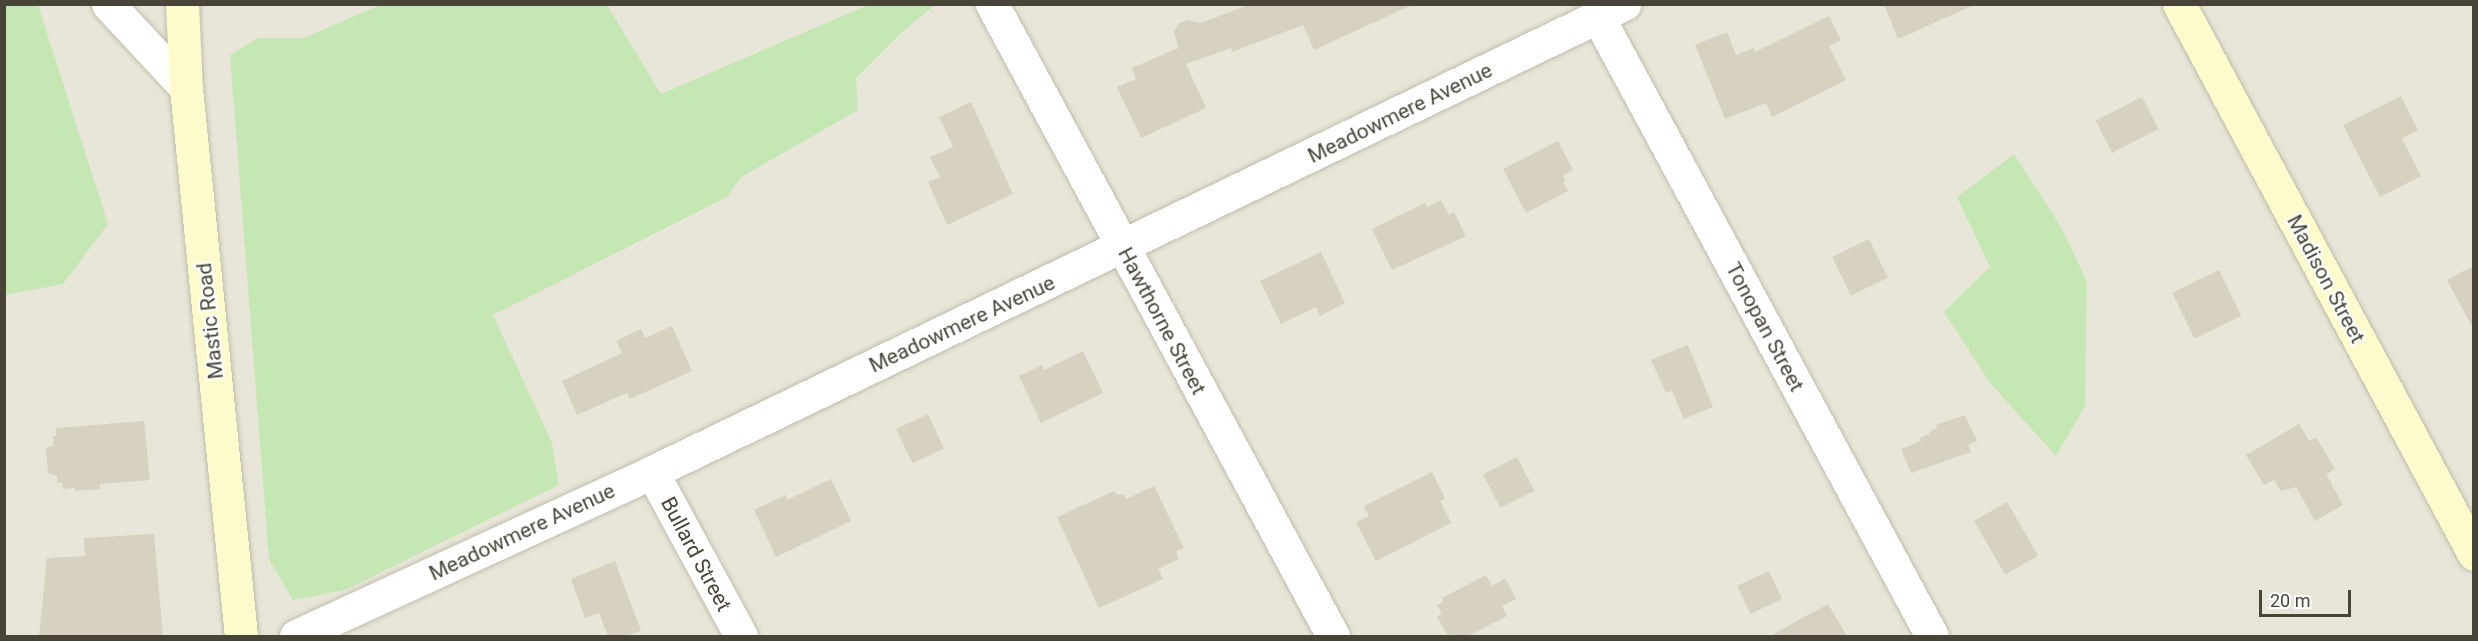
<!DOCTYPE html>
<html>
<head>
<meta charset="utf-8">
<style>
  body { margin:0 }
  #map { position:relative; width:2478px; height:641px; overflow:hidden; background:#f4f3ea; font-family:Roboto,sans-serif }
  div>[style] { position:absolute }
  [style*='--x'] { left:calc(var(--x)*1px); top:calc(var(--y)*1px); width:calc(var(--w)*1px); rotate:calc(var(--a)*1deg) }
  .residential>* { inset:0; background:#e8e6d8; transform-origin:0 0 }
  .green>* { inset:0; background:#c5e7b4 }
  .building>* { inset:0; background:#d6d2bf; transform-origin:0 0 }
  .roads { filter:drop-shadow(0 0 2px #c0bdac) drop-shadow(0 0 2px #c0bdac) }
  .street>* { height:33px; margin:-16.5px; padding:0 16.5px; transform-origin:16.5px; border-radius:16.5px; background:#fff }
  .secondary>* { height:33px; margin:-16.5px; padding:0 16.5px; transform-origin:16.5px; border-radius:16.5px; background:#fdfbcb }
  span { translate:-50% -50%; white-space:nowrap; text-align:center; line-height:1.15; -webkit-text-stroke:4.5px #fff; paint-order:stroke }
  .street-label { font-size:21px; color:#484538 }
  .frame { position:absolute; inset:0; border:6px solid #484538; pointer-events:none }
  .scale { position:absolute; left:2259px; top:590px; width:92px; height:27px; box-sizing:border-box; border:3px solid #484538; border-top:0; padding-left:8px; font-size:18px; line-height:21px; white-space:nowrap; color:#484538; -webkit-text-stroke:4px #fff; paint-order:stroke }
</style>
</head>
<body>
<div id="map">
  <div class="residential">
    <i style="left:5px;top:5px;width:2468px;height:631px"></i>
  </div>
  <div class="green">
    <i style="clip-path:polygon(5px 4px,38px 5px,108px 224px,63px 284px,5px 295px)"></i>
    <i style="clip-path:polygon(380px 5px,607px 5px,661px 94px,868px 5px,935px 5px,902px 32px,856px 78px,858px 110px,741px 177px,727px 197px,493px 315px,552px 443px,559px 485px,345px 590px,293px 600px,269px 559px,230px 55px,258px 38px,304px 38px)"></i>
    <i style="clip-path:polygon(2014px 154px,2061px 227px,2087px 282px,2085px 406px,2056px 456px,1991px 384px,1944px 312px,1990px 267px,1957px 197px)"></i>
  </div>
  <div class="building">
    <i style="clip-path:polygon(1251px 4px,1414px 4px,1314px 50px,1303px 25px,1232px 52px,1231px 48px,1186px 64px,1206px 108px,1141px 138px,1117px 87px,1136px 79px,1132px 68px,1178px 48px,1179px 50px,1174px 32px,1179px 23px,1188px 20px,1201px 23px)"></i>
    <i style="clip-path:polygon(1884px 4px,1976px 4px,1898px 39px)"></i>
    <i style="clip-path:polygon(1829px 16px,1841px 40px,1829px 46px,1846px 80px,1772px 117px,1766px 103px,1725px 119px,1695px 45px,1727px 32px,1736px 55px,1754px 48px,1755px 52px)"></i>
    <i style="clip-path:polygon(2401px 96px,2418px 130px,2402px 138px,2421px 176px,2380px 197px,2343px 125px)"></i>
    <i style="left:2142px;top:97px;width:36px;height:52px;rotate:63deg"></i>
    <i style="clip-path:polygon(971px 102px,1013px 194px,947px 225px,928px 182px,940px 177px,930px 157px,953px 147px,939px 117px)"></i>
    <i style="clip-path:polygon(1558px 141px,1573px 170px,1563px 176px,1566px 180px,1563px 182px,1568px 191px,1526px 213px,1503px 169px)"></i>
    <i style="clip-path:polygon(1441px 200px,1449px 215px,1454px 212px,1466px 236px,1392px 270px,1372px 229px,1425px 203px,1428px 207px)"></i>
    <i style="left:1869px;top:239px;width:43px;height:41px;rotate:64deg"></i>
    <i style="clip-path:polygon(1321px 252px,1345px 303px,1320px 316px,1316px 307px,1281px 324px,1260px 281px)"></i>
    <i style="clip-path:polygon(2474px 266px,2474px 330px,2447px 280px)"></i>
    <i style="left:2219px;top:270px;width:51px;height:52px;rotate:64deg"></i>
    <i style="clip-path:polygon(672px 326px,692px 371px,630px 399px,627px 393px,577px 415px,562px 381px,622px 353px,616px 341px,641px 329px,645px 338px)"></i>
    <i style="clip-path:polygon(1688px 345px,1713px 407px,1684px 419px,1672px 391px,1666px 393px,1651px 360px)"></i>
    <i style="clip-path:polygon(1083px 351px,1103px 393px,1041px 423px,1019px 376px,1042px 365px,1044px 370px)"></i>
    <i style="left:928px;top:414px;width:38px;height:35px;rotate:65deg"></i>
    <i style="clip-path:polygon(1965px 415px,1977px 441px,1968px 445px,1971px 452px,1911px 473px,1901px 449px,1921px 441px,1920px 438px,1930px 434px,1929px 432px,1937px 428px,1936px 425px)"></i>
    <i style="clip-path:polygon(144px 421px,150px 480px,100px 484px,100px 489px,75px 491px,75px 488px,63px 489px,62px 483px,57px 483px,57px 476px,48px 473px,46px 448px,54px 445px,53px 436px,56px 436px,56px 428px)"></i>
    <i style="clip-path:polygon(2299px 424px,2309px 441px,2316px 437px,2335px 469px,2326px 474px,2343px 505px,2315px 521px,2296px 487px,2281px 491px,2274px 480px,2264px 485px,2246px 455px)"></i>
    <i style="left:1517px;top:457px;width:38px;height:38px;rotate:63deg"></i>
    <i style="clip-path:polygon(1432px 472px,1445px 498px,1440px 501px,1451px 523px,1376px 561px,1356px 522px,1369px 516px,1364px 506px)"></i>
    <i style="clip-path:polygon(831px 479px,851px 521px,776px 557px,754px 510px,786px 495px,787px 500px)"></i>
    <i style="clip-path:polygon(1154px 486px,1184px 548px,1176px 552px,1179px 559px,1158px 569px,1163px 579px,1099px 608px,1057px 517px,1114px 491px,1116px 494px,1124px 495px,1126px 499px)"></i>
    <i style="left:2007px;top:502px;width:62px;height:38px;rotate:60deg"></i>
    <i style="clip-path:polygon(154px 534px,163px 636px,39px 636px,47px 558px,85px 556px,84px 538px)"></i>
    <i style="clip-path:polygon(615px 561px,641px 631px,625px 636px,608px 636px,599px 613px,585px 618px,571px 579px)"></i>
    <i style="left:1769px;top:571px;width:31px;height:35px;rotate:65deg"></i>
    <i style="clip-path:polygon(1486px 575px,1492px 586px,1505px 578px,1516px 599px,1502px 606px,1507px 616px,1468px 636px,1454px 636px,1452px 634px,1448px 636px,1437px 617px,1442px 614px,1437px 605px,1443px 602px,1442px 598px)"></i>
    <i style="clip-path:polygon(1828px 604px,1847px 636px,1770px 636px)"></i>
  </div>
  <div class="roads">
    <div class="street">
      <i style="--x:108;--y:4;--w:115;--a:47.1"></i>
      <i style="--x:992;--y:4;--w:718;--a:61.65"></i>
      <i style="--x:1598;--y:17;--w:703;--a:61.65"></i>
      <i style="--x:652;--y:472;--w:187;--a:61.5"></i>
      <i style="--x:296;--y:636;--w:392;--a:-24.7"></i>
      <i style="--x:652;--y:472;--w:1079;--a:-25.71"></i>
    </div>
    <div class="secondary">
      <i style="--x:182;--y:4;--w:84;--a:87.3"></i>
      <i style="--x:186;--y:88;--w:551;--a:84.27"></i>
      <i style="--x:2179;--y:4;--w:624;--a:61.79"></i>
    </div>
  </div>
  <div class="street-label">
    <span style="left:1400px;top:113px;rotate:-26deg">Meadowmere Avenue</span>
    <span style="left:2326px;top:279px;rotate:62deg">Madison Street</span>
    <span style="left:210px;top:321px;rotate:-96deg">Mastic Road</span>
    <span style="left:1162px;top:321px;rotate:62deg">Hawthorne Street</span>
    <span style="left:962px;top:324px;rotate:-25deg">Meadowmere Avenue</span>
    <span style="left:1765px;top:327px;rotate:62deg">Tonopan Street</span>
    <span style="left:522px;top:532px;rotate:-25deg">Meadowmere Avenue</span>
    <span style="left:696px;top:554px;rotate:62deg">Bullard Street</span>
  </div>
  <div class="frame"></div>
  <div class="scale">20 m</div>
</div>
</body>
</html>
